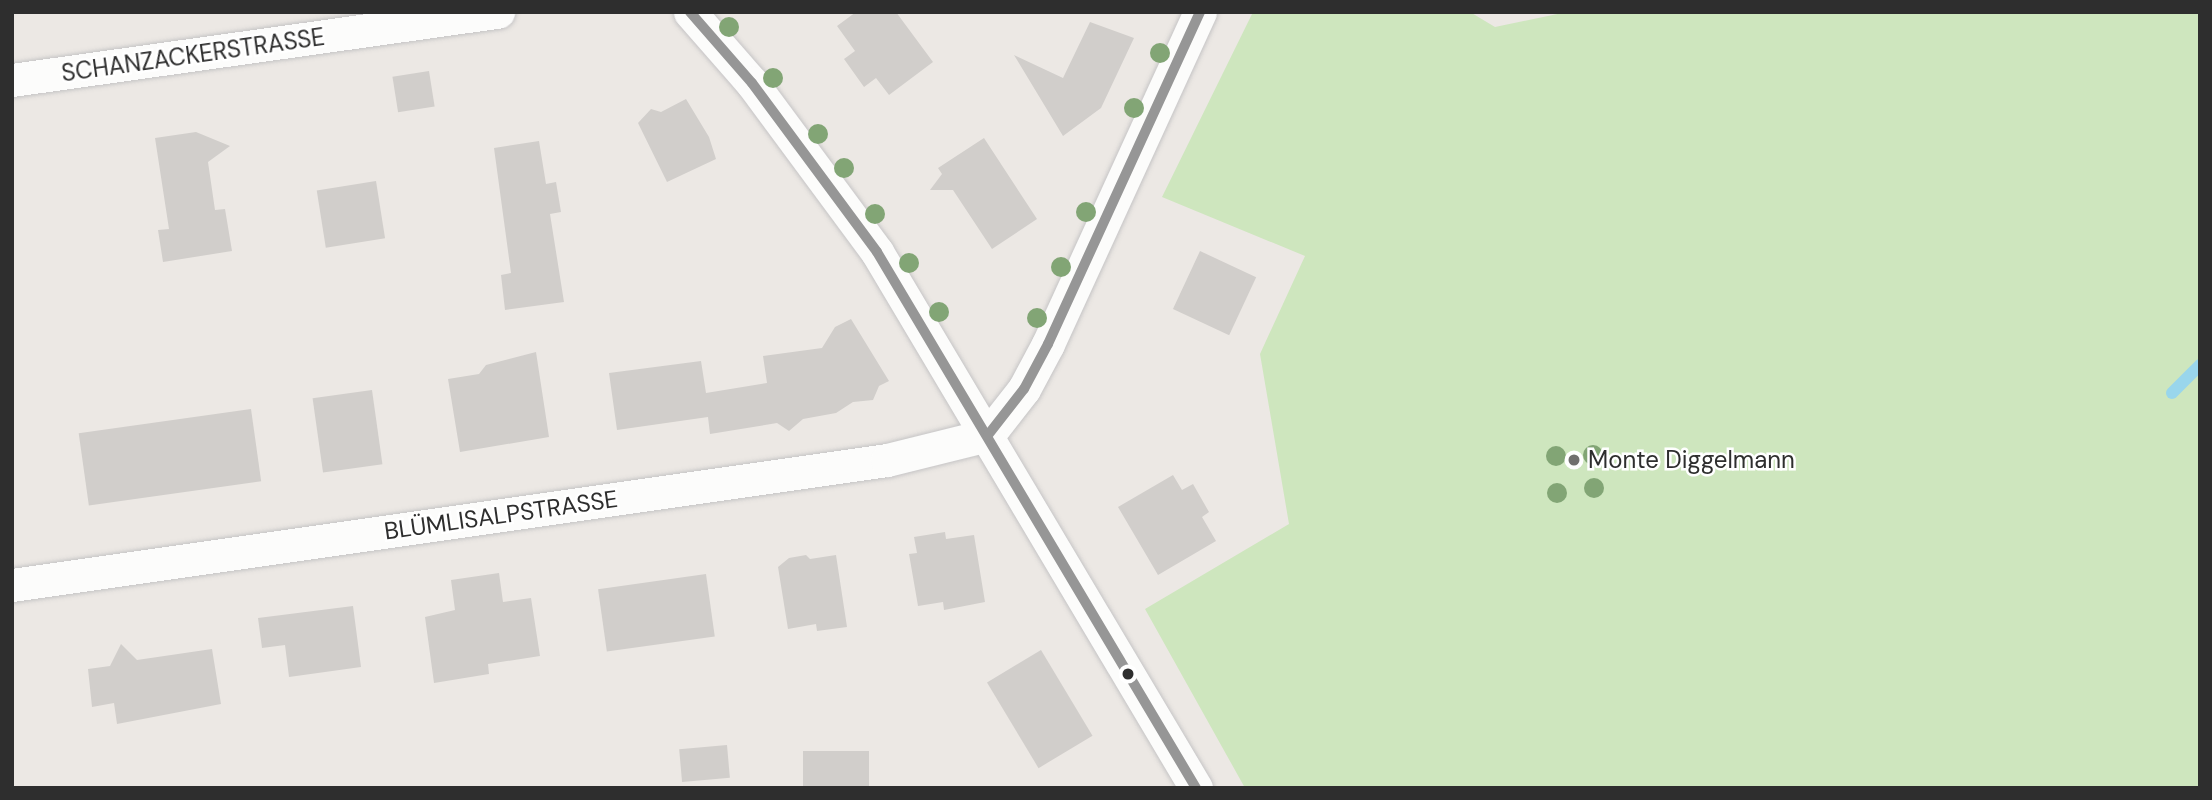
<!DOCTYPE html>
<html>
<head>
<meta charset="utf-8">
<style>
  body { margin:0 }
  #map { position:relative; width:2212px; height:800px; overflow:hidden; background:#ece8e4; font-family:"DM Sans",sans-serif }
  div>[style] { position:absolute }
  [style*='--x'] { left:calc(var(--x)*1px); top:calc(var(--y)*1px); width:calc(var(--w)*1px); rotate:calc(var(--a)*1deg) }
  .green>* { inset:0; background:#cee6be }
  .stream>* { height:12px; margin:-6px; padding:0 6px; transform-origin:6px; border-radius:6px; background:#99d6ec }
  .building>* { inset:0; background:#d1cecb; transform-origin:0 0 }
  .roads { filter:drop-shadow(0 0 2px #c5c4c5) drop-shadow(0 0 2px #c5c4c5) }
  .street>* { height:33px; margin:-16.5px; padding:0 16.5px; transform-origin:16.5px; border-radius:16.5px; background:#fcfcfb }
  .bus-1>* { height:10px; margin:-5px; padding:0 5px; transform-origin:5px; border-radius:5px; background:#969696 }
  .trees>* { width:20px; height:20px; margin:-10px; border-radius:50%; background:#82a575 }
  .dots>* { width:19px; height:19px; translate:-50% -50%; box-sizing:border-box; border:4px solid #fff; border-radius:50% }
  span { translate:-50% -50%; white-space:nowrap; text-align:center; line-height:1.15; -webkit-text-stroke:5px #fff; paint-order:stroke }
  .street-label { font-size:24px; color:#2e2e2e }
  .poi-label { font-size:24px; color:#2e2e2e }
  .left { translate:0 -50%; text-align:left }
  .frame { position:absolute; inset:0; border:14px solid #2e2e2e; pointer-events:none }
</style>
</head>
<body>
<div id="map">
  <div class="green">
    <i style="clip-path:polygon(1253px 12px,1470px 12px,1495px 27px,1567px 12px,2200px 12px,2200px 788px,1245px 788px,1145px 609px,1289px 524px,1260px 354px,1305px 256px,1162px 197px)"></i>
  </div>
  <div class="stream">
    <i style="--x:2172;--y:393;--w:40;--a:-45"></i>
  </div>
  <div class="building">
    <i style="clip-path:polygon(856px 12px,896px 12px,933px 62px,889px 95px,876px 78px,864px 87px,844px 59px,855px 51px,837px 26px)"></i>
    <i style="clip-path:polygon(1090px 22px,1134px 38px,1101px 108px,1063px 136px,1014px 55px,1063px 78px)"></i>
    <i style="left:429px;top:71px;width:36px;height:37px;rotate:81deg"></i>
    <i style="clip-path:polygon(686px 99px,709px 137px,716px 159px,667px 182px,638px 123px,651px 109px,661px 112px)"></i>
    <i style="clip-path:polygon(196px 132px,230px 146px,208px 162px,215px 210px,225px 209px,232px 251px,163px 262px,158px 230px,169px 229px,155px 138px)"></i>
    <i style="clip-path:polygon(984px 138px,1037px 219px,992px 249px,953px 190px,930px 190px,942px 174px,938px 168px)"></i>
    <i style="clip-path:polygon(539px 141px,546px 184px,556px 182px,561px 212px,550px 214px,564px 302px,505px 310px,501px 275px,511px 273px,494px 148px)"></i>
    <i style="left:376px;top:181px;width:58px;height:60px;rotate:81deg"></i>
    <i style="left:1200px;top:251px;width:62px;height:64px;rotate:25deg"></i>
    <i style="clip-path:polygon(851px 319px,889px 381px,879px 386px,873px 400px,853px 402px,836px 413px,803px 419px,789px 431px,777px 423px,710px 434px,708px 417px,617px 430px,609px 373px,701px 361px,706px 393px,767px 383px,763px 356px,822px 348px,835px 327px)"></i>
    <i style="clip-path:polygon(536px 352px,549px 437px,460px 452px,448px 379px,479px 374px,486px 365px)"></i>
    <i style="left:372px;top:390px;width:75px;height:60px;rotate:82deg"></i>
    <i style="left:251px;top:409px;width:73px;height:174px;rotate:82deg"></i>
    <i style="clip-path:polygon(1173px 475px,1182px 490px,1193px 484px,1209px 512px,1202px 517px,1216px 541px,1158px 575px,1118px 507px)"></i>
    <i style="clip-path:polygon(945px 532px,946px 539px,974px 535px,985px 602px,944px 610px,943px 602px,918px 606px,909px 554px,917px 553px,914px 537px)"></i>
    <i style="clip-path:polygon(806px 555px,810px 559px,836px 555px,847px 627px,817px 631px,816px 624px,788px 629px,778px 567px,789px 558px)"></i>
    <i style="clip-path:polygon(499px 573px,503px 602px,531px 598px,540px 656px,488px 664px,489px 674px,434px 683px,425px 617px,455px 610px,451px 580px)"></i>
    <i style="left:706px;top:574px;width:63px;height:109px;rotate:82deg"></i>
    <i style="clip-path:polygon(353px 606px,361px 667px,289px 677px,285px 645px,262px 648px,258px 618px)"></i>
    <i style="clip-path:polygon(121px 644px,137px 660px,212px 649px,221px 704px,117px 724px,114px 703px,92px 707px,88px 669px,110px 666px)"></i>
    <i style="left:1041px;top:650px;width:100px;height:63px;rotate:59deg"></i>
    <i style="left:727px;top:745px;width:33px;height:48px;rotate:85deg"></i>
    <i style="left:803px;top:751px;width:66px;height:37px"></i>
  </div>
  <div class="roads">
    <div class="street">
      <i style="--x:690;--y:12;--w:94;--a:48.9"></i>
      <i style="--x:752;--y:83;--w:210;--a:53.5"></i>
      <i style="--x:877;--y:252;--w:624;--a:59.24"></i>
      <i style="--x:12;--y:80;--w:491;--a:-8"></i>
      <i style="--x:988;--y:435;--w:58;--a:-52"></i>
      <i style="--x:1024;--y:389;--w:51;--a:-61.9"></i>
      <i style="--x:1048;--y:344;--w:365;--a:-65.4"></i>
      <i style="--x:12;--y:585;--w:884;--a:-8.13"></i>
      <i style="--x:887;--y:460;--w:104;--a:-13.9"></i>
    </div>
  </div>
  <div class="bus-1">
    <i style="--x:690;--y:12;--w:94;--a:48.9"></i>
    <i style="--x:752;--y:83;--w:210;--a:53.5"></i>
    <i style="--x:877;--y:252;--w:624;--a:59.24"></i>
    <i style="--x:988;--y:435;--w:58;--a:-52"></i>
    <i style="--x:1024;--y:389;--w:51;--a:-61.9"></i>
    <i style="--x:1048;--y:344;--w:365;--a:-65.4"></i>
  </div>
  <div class="trees">
    <i style="left:729px;top:27px"></i>
    <i style="left:1160px;top:53px"></i>
    <i style="left:773px;top:78px"></i>
    <i style="left:1134px;top:108px"></i>
    <i style="left:818px;top:134px"></i>
    <i style="left:844px;top:168px"></i>
    <i style="left:1086px;top:212px"></i>
    <i style="left:875px;top:214px"></i>
    <i style="left:909px;top:263px"></i>
    <i style="left:1061px;top:267px"></i>
    <i style="left:939px;top:312px"></i>
    <i style="left:1037px;top:318px"></i>
    <i style="left:1593px;top:455px"></i>
    <i style="left:1556px;top:456px"></i>
    <i style="left:1594px;top:488px"></i>
    <i style="left:1557px;top:493px"></i>
  </div>
  <div class="dots">
    <i style="left:1574px;top:460px;background:#706f6e"></i>
    <i style="left:1128px;top:674px;background:#2e2e2e"></i>
  </div>
  <div class="street-label">
    <span style="left:193px;top:55px;rotate:-8deg">SCHANZACKERSTRASSE</span>
    <span style="left:501px;top:515px;rotate:-8deg">BLÜMLISALPSTRASSE</span>
  </div>
  <div class="poi-label">
    <span class="left" style="left:1588px;top:460px">Monte Diggelmann</span>
  </div>
  <div class="frame"></div>
</div>
</body>
</html>
